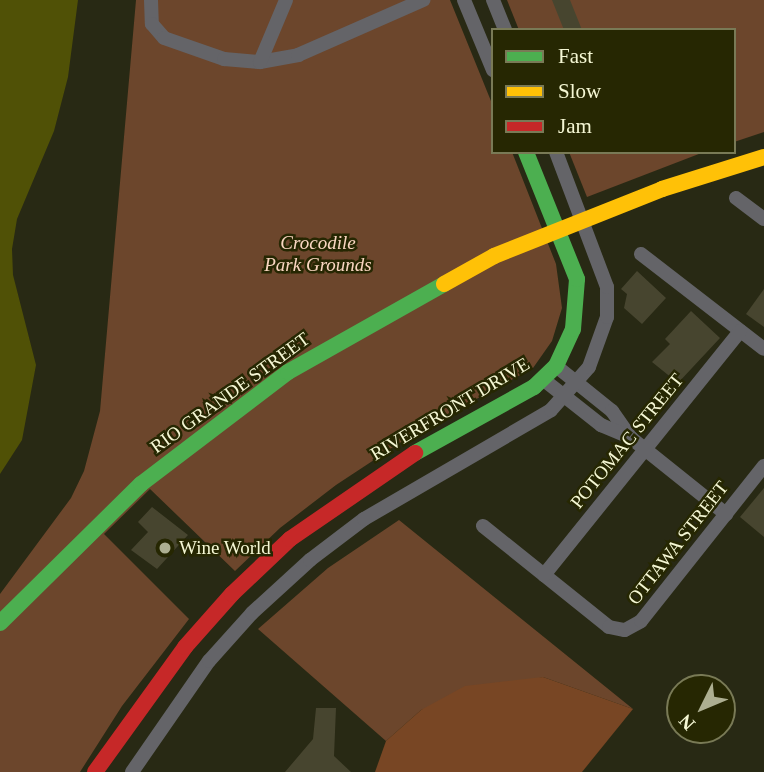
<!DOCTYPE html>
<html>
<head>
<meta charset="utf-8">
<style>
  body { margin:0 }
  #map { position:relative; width:764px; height:772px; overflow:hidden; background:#282914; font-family:"Times New Roman",serif }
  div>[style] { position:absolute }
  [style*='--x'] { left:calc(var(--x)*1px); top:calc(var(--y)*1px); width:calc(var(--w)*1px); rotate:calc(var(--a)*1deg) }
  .green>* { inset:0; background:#6c462c }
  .forest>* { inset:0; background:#784624 }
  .water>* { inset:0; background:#505106 }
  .building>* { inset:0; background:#47452f }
  .street>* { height:14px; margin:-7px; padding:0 7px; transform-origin:7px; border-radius:7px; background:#646468 }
  .fast>* { height:16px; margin:-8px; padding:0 8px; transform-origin:8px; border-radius:8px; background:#4caf50 }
  .slow>* { height:16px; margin:-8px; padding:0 8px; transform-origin:8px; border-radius:8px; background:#ffc107 }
  .jam>* { height:16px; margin:-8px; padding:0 8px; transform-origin:8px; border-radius:8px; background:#c62828 }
  .dots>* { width:19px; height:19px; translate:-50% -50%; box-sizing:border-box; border:4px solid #262702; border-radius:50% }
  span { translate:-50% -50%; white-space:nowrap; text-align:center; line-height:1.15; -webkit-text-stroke:5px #262702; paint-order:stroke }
  .park-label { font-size:19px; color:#fad6c1; font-style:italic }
  .street-label { font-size:19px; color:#f5f7d4 }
  .poi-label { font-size:19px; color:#f5f7d4 }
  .left { translate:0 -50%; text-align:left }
  .legend { position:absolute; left:491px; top:28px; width:245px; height:126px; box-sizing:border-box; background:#262702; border:2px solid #797a56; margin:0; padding:9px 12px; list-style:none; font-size:21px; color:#f5f7d4 }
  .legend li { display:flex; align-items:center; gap:14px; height:35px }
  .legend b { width:35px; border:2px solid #797a56 }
  .north { position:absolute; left:666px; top:674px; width:70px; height:70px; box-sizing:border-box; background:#262702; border:2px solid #797a56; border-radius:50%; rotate:227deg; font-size:19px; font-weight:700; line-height:28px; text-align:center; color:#f5f7d4 }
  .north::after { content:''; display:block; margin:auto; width:24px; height:32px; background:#adaf91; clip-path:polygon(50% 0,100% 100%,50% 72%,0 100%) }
</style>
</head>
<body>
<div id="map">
  <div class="green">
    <i style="clip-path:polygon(136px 0,450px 0,493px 106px,493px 152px,512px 152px,556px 264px,562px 308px,552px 341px,533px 368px,418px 431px,336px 485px,280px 528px,235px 571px,150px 489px,104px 534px,189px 619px,122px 706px,80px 772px,0 772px,0 594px,71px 498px,84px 471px,100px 411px)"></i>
    <i style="clip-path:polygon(507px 0,764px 0,764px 132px,734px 142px,734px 30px,519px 30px)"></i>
    <i style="clip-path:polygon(569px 152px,704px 152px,587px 197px)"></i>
    <i style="clip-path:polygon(399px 520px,633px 709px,543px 677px,421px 710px,386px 741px,258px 629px,328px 568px)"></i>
  </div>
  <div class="forest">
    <i style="clip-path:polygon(543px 677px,633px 709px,582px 772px,375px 772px,386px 741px,421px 710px,465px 686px)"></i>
  </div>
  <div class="water">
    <i style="clip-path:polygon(0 0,78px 0,68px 77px,54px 131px,17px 219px,12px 249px,13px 275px,36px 365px,22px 440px,0 474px)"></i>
  </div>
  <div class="building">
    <i style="clip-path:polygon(552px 0,570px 0,582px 30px,564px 30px)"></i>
    <i style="clip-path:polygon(637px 271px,666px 298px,642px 324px,624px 308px,627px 294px,621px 289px)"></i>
    <i style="clip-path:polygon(764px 289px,764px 327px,746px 314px)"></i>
    <i style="clip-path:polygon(691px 311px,720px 338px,678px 383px,652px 362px,670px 344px,665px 339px)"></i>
    <i style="clip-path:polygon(764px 488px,764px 537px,740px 517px)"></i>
    <i style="clip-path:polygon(152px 507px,188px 535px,157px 569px,131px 550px,148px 532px,138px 522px)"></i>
    <i style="clip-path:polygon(316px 708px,336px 708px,334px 756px,351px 772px,285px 772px,313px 739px)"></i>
  </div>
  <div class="street">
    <i style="--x:151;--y:0;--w:24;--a:88"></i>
    <i style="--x:152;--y:24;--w:18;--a:49"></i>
    <i style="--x:164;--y:38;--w:64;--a:19.3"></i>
    <i style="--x:224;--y:59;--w:36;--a:5"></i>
    <i style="--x:260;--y:62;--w:39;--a:-10"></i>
    <i style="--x:298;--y:55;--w:137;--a:-23.7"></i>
    <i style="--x:464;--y:0;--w:76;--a:67.5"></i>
    <i style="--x:493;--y:0;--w:32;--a:68"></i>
    <i style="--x:260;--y:62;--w:67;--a:-67.2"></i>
    <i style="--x:736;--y:198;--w:35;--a:37"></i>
    <i style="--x:641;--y:254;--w:155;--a:37.7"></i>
    <i style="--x:556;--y:366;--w:72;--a:38.8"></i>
    <i style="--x:612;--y:411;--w:32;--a:55"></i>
    <i style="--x:544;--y:380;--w:73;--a:38.3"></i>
    <i style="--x:601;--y:425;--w:33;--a:23"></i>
    <i style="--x:631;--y:438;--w:122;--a:38.7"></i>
    <i style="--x:483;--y:526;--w:161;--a:38.7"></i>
    <i style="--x:609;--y:627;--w:16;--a:11"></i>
    <i style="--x:625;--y:630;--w:18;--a:-29"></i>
    <i style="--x:641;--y:621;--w:198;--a:-51.6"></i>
    <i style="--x:544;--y:575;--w:313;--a:-51.2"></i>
    <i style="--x:132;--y:772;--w:135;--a:-55.3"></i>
    <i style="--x:209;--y:661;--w:64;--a:-48.1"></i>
    <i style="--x:252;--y:613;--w:79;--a:-42.4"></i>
    <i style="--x:310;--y:560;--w:68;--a:-37.2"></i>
    <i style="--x:364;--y:519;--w:216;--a:-30.2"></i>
    <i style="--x:551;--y:410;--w:57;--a:-48.5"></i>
    <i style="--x:589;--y:367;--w:53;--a:-70.2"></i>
    <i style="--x:607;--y:317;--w:30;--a:-90"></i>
    <i style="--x:607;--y:287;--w:144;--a:-110.7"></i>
  </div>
  <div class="fast">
    <i style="--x:415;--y:453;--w:136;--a:-29"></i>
    <i style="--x:534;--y:387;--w:30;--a:-44"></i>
    <i style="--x:556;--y:366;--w:41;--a:-65.3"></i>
    <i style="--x:573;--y:329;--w:50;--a:-85.4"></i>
    <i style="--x:577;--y:279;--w:137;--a:-111.9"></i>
    <i style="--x:0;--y:623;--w:198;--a:-44.6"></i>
    <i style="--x:141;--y:484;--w:185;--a:-37.3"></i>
    <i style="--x:288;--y:372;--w:179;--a:-29.4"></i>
  </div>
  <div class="slow">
    <i style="--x:444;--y:284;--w:57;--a:-29.2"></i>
    <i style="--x:494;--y:256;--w:181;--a:-21.7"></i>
    <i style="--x:662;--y:189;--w:107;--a:-17.4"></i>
  </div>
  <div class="jam">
    <i style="--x:95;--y:772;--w:154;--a:-54.2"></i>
    <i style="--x:185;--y:647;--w:71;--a:-48.4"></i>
    <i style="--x:232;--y:594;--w:80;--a:-43.5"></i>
    <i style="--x:290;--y:539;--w:152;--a:-34.5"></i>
  </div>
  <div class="dots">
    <i style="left:165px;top:548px;background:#adaf91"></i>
  </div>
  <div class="park-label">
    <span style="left:318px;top:254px">Crocodile<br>Park Grounds</span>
  </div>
  <div class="street-label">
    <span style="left:230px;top:393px;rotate:-36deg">RIO GRANDE STREET</span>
    <span style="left:450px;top:409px;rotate:-31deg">RIVERFRONT DRIVE</span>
    <span style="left:627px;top:441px;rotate:-51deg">POTOMAC STREET</span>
    <span style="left:678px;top:543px;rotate:-52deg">OTTAWA STREET</span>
  </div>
  <div class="poi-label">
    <span class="left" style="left:179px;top:548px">Wine World</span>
  </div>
  <ul class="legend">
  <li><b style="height:9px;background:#4caf50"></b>Fast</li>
  <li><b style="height:9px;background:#ffc107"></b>Slow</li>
  <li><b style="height:9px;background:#c62828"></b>Jam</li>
  </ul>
  <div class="north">N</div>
</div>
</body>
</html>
